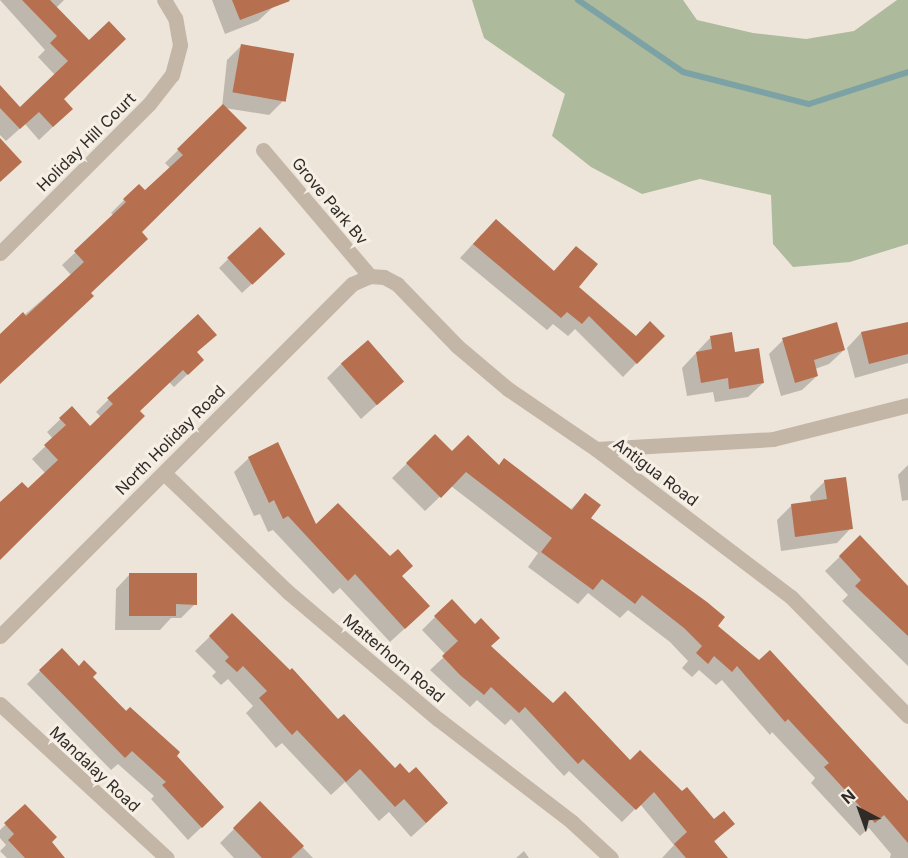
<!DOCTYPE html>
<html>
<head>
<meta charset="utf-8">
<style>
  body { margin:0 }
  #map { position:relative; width:908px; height:858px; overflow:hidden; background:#ede5da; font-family:Inter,sans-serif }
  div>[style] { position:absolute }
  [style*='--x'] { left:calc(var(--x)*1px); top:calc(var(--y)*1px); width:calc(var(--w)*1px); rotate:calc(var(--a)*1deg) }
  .green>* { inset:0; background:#aeba9c }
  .shadow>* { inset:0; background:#0003 }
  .stream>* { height:6px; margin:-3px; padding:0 3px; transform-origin:3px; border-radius:3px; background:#7ca2a6 }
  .building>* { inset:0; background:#b66f4f; transform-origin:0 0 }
  .minor>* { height:15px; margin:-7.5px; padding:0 7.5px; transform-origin:7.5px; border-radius:7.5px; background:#c4b6a7 }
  span { translate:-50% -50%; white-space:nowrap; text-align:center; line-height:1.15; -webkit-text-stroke:6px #f6efe5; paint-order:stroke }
  .street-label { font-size:16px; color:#312b27 }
  .north { position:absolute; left:830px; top:780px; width:60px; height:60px; -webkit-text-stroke:4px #f6efe5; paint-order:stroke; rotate:319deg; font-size:16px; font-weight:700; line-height:24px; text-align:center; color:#312b27 }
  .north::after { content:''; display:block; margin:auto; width:21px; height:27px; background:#312b27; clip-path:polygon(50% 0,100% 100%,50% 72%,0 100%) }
</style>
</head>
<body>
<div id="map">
  <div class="green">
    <i style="clip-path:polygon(472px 0,683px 0,697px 20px,753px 33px,806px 39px,854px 31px,897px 0,908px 0,908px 244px,850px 262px,793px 267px,773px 244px,771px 195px,700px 179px,642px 194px,591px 167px,552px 136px,565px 94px,484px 38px)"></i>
  </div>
  <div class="shadow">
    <i style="clip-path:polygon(0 0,64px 0,56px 8px,89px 43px,62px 100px,58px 122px,39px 140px,25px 124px,6px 141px,0 135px,0 99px,20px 109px,55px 75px,38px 57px,45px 50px)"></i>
    <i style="clip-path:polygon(212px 0,270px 0,273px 7px,258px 21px,225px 34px)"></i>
    <i style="clip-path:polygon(242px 45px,283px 101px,269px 115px,225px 108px,140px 232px,89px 293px,0 383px,0 336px,71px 275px,62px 265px,114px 216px,111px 213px,124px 200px,145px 192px,170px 168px,165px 163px,222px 107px,227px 60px)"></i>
    <i style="clip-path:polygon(259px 229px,274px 263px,242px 293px,219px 268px)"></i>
    <i style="clip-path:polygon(482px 234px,553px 272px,576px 248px,577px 287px,636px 338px,663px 336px,623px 377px,575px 329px,568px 336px,553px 324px,547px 330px,460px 258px)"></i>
    <i style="clip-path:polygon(908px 323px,908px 363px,855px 378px,847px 348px,861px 333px)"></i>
    <i style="clip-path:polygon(710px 338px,734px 354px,763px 383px,748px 397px,715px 402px,713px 392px,687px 396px,682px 368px)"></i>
    <i style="clip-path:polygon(783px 340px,844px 350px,829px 364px,815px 369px,817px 376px,802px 390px,781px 396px,769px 354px)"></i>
    <i style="clip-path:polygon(196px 353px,189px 373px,174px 387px,169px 382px,138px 411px,0 559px,0 504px,28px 490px,46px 474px,32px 459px,53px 439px,47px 432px,72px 408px,90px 428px,101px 417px,96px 412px,109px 399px)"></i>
    <i style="clip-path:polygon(341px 364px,402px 382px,361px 419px,327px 378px)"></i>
    <i style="clip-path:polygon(435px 436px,452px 453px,498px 466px,570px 510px,585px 495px,589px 518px,759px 662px,769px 652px,908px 805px,908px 858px,890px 858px,891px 854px,869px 828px,860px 836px,811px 783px,815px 778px,772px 732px,770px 735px,722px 680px,716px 685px,699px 670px,692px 677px,682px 668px,688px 661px,670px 642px,628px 610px,620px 618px,588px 593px,578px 604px,528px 567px,538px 553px,451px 486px,425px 511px,392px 478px)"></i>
    <i style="clip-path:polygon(249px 458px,315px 526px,401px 576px,414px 620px,390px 642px,340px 588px,333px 594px,273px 530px,268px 532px,260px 514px,254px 516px,234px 472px)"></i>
    <i style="clip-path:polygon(908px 465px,908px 500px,902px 501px,898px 475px)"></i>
    <i style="clip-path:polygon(825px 481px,851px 528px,837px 543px,781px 551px,777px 520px,792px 505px,811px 502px,810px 496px)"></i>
    <i style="clip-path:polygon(860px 537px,908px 590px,908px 666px,842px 601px,848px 595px,825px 571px)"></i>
    <i style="clip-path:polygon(130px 574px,195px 604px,181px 618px,171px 618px,160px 630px,115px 630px,116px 589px)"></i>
    <i style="clip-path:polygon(232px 615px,432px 818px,411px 837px,389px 812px,379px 821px,345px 782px,331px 795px,282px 743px,276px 748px,246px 713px,253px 706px,228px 679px,221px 685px,212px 676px,216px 672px,195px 651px)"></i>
    <i style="clip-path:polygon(435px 617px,489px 647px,553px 705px,714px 821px,733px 824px,713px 843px,726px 858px,662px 858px,674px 845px,640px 804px,622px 822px,569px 771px,564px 776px,511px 719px,505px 725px,477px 700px,470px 707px,430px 670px,446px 655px,422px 630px)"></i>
    <i style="clip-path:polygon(61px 650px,175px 756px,209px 820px,188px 840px,151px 799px,154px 796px,118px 764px,111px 770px,27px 684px)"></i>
    <i style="clip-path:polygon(260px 803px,313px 858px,234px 858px,220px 843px)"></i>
    <i style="clip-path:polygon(25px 806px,33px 858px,7px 858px,0 851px,6px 845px,0 838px,0 830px)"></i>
    <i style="clip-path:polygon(524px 851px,529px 858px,516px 858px)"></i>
  </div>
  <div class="stream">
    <i style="--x:578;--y:0;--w:127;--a:34.4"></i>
    <i style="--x:683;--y:72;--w:130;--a:14.3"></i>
    <i style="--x:809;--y:104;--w:104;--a:-17.9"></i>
  </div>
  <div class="building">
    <i style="clip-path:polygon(22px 0,50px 0,89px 40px,109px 21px,126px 39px,64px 99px,73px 109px,53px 127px,39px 112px,20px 129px,0 108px,0 85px,20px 107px,68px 61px,50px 43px,57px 36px)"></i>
    <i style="clip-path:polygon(232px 0,289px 0,290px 1px,240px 20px)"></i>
    <i style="left:241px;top:44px;width:54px;height:49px;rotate:10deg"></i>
    <i style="clip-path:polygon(223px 104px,247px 128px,142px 232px,148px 239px,91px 293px,94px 296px,0 384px,0 334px,23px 312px,26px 316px,84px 262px,74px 251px,126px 202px,123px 199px,139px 184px,145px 190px,183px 155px,177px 149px)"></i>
    <i style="clip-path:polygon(0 138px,22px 162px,0 182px)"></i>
    <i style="clip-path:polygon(496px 219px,554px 271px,576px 246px,598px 264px,579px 287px,636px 336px,650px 321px,665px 336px,637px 364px,589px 316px,582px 324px,567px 312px,561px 318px,473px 244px)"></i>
    <i style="left:260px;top:227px;width:37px;height:45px;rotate:47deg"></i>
    <i style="clip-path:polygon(198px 314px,217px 335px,197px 352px,204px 360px,188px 375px,183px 370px,140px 411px,145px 416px,0 560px,0 502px,22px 482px,28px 488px,58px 460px,44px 445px,66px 425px,59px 418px,72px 406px,90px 426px,113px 404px,107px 398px)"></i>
    <i style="clip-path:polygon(837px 322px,845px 350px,814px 360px,818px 376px,795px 383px,782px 338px)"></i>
    <i style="clip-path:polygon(908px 322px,908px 354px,869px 364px,861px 332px)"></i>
    <i style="clip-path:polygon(732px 332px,735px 352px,759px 348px,764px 383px,729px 389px,728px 378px,701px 383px,696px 352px,712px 349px,710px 336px)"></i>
    <i style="left:368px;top:340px;width:55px;height:36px;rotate:49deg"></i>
    <i style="clip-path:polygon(435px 434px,452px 451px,468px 435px,499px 465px,504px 458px,572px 510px,585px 493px,601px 505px,591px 518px,707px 602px,725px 617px,718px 626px,759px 660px,770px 650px,908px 801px,908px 843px,884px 815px,875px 823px,824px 767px,829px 763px,788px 719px,785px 722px,737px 666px,732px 672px,714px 656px,708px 664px,696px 653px,702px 646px,684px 628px,642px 595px,635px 604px,602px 579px,593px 590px,541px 552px,552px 538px,466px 472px,441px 498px,406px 463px)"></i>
    <i style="clip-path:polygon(278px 442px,316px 524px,338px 503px,390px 556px,398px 549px,413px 566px,402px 576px,430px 606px,405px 629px,355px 574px,348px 581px,288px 516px,283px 519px,274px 500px,269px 503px,248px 457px)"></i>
    <i style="clip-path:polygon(846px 477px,853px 529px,795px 537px,791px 504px,827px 499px,824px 480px)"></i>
    <i style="clip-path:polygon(860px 535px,908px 586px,908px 636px,855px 586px,861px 580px,839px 556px)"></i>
    <i style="clip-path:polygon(129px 573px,197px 573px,197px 605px,176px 604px,176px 616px,129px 616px)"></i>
    <i style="clip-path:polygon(452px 599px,475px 624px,481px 618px,500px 638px,491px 646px,553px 703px,565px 691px,630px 760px,640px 750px,682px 791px,687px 787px,714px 819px,724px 811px,735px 824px,714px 841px,728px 858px,686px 858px,674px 844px,687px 832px,654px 792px,636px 810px,583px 759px,578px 764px,525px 707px,519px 713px,491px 687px,484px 695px,460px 675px,442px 656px,458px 641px,434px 616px)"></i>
    <i style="clip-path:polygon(232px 613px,290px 670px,292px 668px,338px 719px,344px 714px,395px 768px,400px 763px,409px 773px,416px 767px,448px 803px,426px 823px,404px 799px,395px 807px,360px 769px,346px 782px,297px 730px,292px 735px,259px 698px,267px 691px,243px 666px,237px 672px,225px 661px,229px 657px,209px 636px)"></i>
    <i style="clip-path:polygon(62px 648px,79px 666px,84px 660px,97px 673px,93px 677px,126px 711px,130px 707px,180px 752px,177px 756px,224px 807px,202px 828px,162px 785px,166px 782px,132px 751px,125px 758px,39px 670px)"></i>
    <i style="clip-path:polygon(260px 801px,304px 846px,291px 858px,262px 858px,233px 828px)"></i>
    <i style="clip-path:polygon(25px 804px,57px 837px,52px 842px,65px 858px,25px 858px,8px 840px,14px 834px,4px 823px)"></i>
  </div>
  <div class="minor">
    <i style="--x:263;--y:150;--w:165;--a:49.7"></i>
    <i style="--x:0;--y:253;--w:211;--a:-45"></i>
    <i style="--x:149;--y:104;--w:37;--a:-52"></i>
    <i style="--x:172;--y:75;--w:31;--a:-75"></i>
    <i style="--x:180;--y:45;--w:27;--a:-100"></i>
    <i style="--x:175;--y:18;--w:21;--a:-121"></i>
    <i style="--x:596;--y:449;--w:177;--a:-3.2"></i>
    <i style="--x:773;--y:439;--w:139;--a:-14.1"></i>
    <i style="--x:164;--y:473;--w:172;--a:43.8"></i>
    <i style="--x:288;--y:592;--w:197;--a:40.3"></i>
    <i style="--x:438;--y:719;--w:169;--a:37.5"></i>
    <i style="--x:572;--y:822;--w:53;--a:42.7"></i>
    <i style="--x:0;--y:636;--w:498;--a:-45"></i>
    <i style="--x:352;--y:284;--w:20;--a:-24"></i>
    <i style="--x:370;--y:276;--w:14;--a:4"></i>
    <i style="--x:384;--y:277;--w:15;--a:28"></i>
    <i style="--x:397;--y:284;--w:86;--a:45.9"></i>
    <i style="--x:457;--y:346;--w:67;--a:40.1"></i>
    <i style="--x:508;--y:389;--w:107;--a:34.3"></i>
    <i style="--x:596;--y:449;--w:245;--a:37.2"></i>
    <i style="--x:791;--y:597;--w:167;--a:45.5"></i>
    <i style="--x:0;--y:704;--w:227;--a:42.7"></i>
  </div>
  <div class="street-label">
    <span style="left:86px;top:142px;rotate:-45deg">Holiday Hill Court</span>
    <span style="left:330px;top:201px;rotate:50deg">Grove Park Bv</span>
    <span style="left:170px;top:440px;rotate:-45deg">North Holiday Road</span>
    <span style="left:656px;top:472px;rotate:37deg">Antigua Road</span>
    <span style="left:394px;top:658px;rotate:40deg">Matterhorn Road</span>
    <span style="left:95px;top:769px;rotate:43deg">Mandalay Road</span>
  </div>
  <div class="north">N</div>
</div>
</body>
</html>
